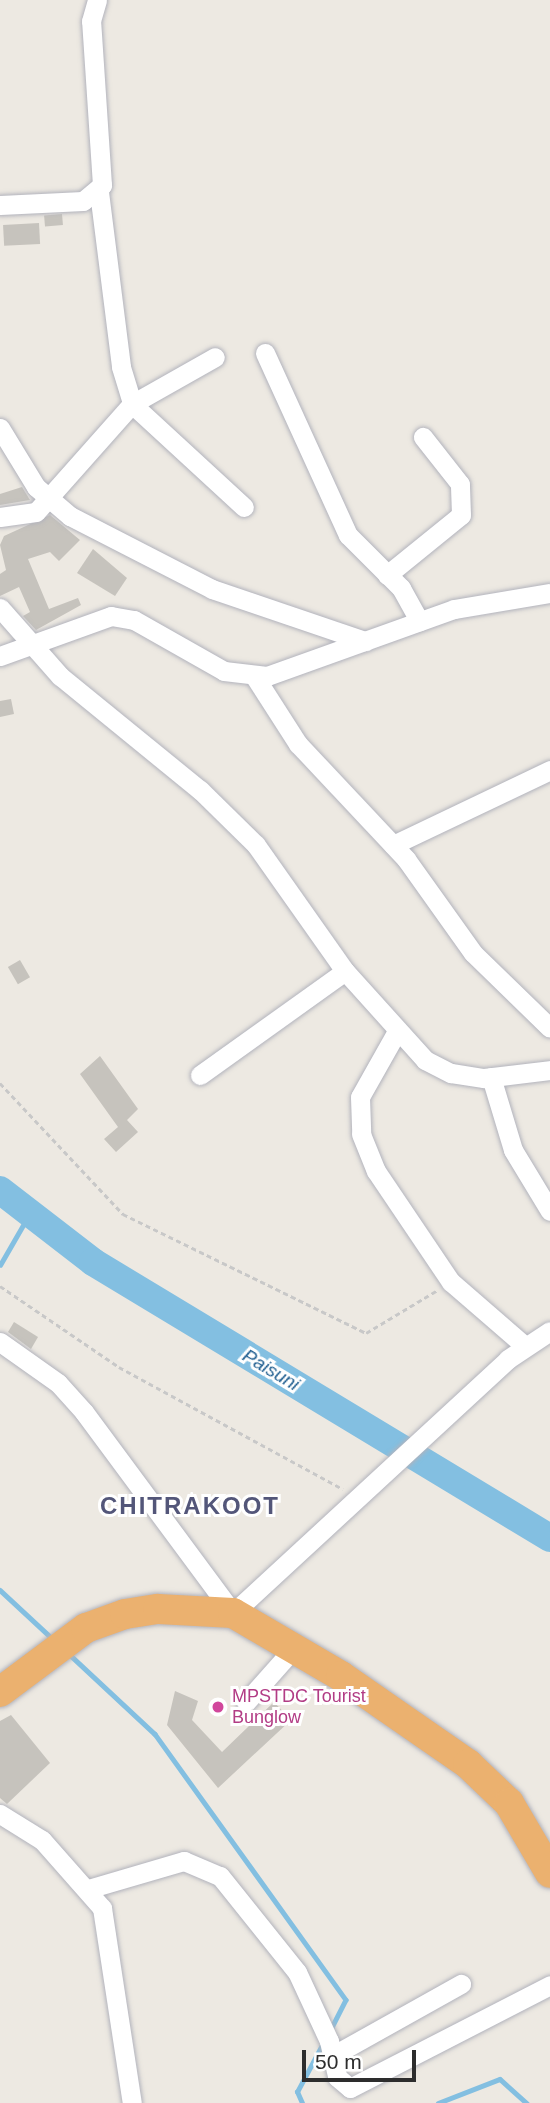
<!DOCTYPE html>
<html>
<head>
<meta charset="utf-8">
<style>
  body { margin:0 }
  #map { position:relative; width:550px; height:2103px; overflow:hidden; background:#ede9e2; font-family:Arial,sans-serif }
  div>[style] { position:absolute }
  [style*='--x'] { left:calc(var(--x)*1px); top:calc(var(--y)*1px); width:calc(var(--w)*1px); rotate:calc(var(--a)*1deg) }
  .stream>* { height:4.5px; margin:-2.25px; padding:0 2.25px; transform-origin:2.25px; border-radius:2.25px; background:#83bfe1 }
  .river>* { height:28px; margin:-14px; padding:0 14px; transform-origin:14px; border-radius:14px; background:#83bfe1 }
  .building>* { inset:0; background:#c6c3bd; transform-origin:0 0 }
  .path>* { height:2.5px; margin-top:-1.25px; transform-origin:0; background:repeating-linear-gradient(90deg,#c8c8c8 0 5px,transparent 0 8.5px) }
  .roads { filter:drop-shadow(0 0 2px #b2b3bc) drop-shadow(0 0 2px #b2b3bc) }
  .minor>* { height:19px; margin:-9.5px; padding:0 9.5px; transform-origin:9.5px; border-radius:9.5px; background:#fff }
  .highway>* { height:30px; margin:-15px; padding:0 15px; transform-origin:15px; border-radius:15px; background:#ebb16f }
  .dots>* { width:19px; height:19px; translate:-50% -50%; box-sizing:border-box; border:4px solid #fff; border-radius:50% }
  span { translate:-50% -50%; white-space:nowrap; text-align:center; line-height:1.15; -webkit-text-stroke:6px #fff; paint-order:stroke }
  .hotel-label { font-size:18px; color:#b23c85 }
  .left { translate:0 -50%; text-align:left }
  .water-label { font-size:19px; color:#1f5e90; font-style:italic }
  .district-label { font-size:24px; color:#535679; font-weight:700; letter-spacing:2px }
  .scale { position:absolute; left:302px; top:2050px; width:114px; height:32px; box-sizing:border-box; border:4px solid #2d2d2d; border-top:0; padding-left:9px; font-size:21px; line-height:24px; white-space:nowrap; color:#2d2d2d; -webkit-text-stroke:5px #fff; paint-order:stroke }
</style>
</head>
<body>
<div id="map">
  <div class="stream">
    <i style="--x:0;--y:1265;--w:60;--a:-60"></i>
    <i style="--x:0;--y:1590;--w:74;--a:42.8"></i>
    <i style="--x:68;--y:1653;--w:119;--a:43"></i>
    <i style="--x:155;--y:1734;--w:327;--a:54.3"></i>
    <i style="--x:346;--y:2000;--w:35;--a:117"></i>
    <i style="--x:302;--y:2103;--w:12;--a:-114"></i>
    <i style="--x:297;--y:2092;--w:53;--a:-62"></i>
    <i style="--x:438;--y:2103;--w:66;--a:-21.2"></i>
    <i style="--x:500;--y:2079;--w:36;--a:42"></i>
  </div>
  <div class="river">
    <i style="--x:0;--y:1190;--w:118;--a:37.7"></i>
    <i style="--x:93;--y:1262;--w:534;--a:31.13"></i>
  </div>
  <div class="building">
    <i style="left:62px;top:214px;width:11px;height:18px;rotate:85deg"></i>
    <i style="left:39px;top:223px;width:21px;height:36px;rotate:87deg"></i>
    <i style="clip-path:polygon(22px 487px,30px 500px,0 505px,0 494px)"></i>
    <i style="clip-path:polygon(50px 515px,80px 540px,59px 561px,50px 552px,28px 559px,49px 609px,78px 598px,81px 605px,36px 630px,23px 616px,30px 612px,19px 587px,0 596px,0 574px,6px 570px,0 545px,4px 536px)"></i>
    <i style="clip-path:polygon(93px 549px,127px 578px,115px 596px,77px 573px)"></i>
    <i style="clip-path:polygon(11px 699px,14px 714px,0 717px,0 701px)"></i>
    <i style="left:20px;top:960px;width:20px;height:14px;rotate:60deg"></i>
    <i style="clip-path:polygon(100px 1056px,138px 1109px,127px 1120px,138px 1132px,116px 1152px,104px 1139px,118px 1127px,80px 1074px)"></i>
    <i style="clip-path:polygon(14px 1322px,38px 1337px,31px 1349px,8px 1332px)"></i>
    <i style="clip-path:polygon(175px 1691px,198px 1701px,192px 1720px,222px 1752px,274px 1702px,291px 1720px,218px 1788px,167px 1725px)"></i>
    <i style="clip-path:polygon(11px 1715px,50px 1763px,7px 1804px,0 1798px,0 1721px)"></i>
  </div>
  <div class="path">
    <i style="--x:0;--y:1083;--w:180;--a:46.8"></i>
    <i style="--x:123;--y:1214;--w:271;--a:26.1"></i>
    <i style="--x:366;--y:1333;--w:82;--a:-31"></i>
    <i style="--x:0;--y:1286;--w:144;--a:34.2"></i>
    <i style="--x:119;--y:1367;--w:255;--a:28.6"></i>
  </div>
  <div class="roads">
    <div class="minor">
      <i style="--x:99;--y:192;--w:176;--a:82.8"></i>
      <i style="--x:121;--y:367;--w:39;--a:73"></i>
      <i style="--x:132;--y:404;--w:152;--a:42.6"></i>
      <i style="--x:0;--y:205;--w:83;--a:-2.8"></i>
      <i style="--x:83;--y:201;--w:25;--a:-40"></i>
      <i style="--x:102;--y:185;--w:164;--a:-93.8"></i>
      <i style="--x:91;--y:21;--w:22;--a:-74"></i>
      <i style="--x:265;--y:353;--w:200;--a:65.5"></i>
      <i style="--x:348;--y:535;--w:75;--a:45"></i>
      <i style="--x:401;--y:588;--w:38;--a:61"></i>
      <i style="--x:0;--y:428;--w:69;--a:58.6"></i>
      <i style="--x:36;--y:487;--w:45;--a:40.5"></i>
      <i style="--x:70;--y:516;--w:160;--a:27.2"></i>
      <i style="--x:212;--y:589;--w:162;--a:18.8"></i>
      <i style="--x:0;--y:517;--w:36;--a:-8"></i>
      <i style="--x:36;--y:512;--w:144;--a:-48.4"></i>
      <i style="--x:132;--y:404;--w:95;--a:-29.5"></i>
      <i style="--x:387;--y:575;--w:95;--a:-39"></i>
      <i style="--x:461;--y:515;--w:31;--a:-92"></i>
      <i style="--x:460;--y:484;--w:60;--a:-128.2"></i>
      <i style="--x:0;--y:608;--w:91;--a:48.6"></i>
      <i style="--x:60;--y:676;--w:181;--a:39.2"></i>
      <i style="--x:200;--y:790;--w:78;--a:44.5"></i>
      <i style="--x:256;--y:845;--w:154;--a:54.8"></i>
      <i style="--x:345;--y:971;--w:120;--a:48"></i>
      <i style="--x:425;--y:1060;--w:29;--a:27"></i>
      <i style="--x:451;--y:1073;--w:33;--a:9"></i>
      <i style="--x:484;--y:1078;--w:66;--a:-6.9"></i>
      <i style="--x:0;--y:656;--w:118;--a:-19.8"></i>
      <i style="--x:111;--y:616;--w:23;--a:10"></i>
      <i style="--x:134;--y:620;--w:103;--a:29.5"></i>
      <i style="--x:224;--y:671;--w:43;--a:6.6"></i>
      <i style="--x:267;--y:676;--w:199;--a:-19.7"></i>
      <i style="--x:454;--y:609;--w:97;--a:-9.5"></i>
      <i style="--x:255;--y:677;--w:80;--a:57.3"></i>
      <i style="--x:298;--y:744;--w:158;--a:46.8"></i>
      <i style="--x:406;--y:859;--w:115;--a:54.5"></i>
      <i style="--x:473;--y:953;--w:107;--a:44.2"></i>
      <i style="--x:393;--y:845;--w:174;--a:-25.5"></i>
      <i style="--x:396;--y:1033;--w:73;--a:119.4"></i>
      <i style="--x:360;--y:1097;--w:37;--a:88"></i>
      <i style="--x:361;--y:1134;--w:40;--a:68"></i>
      <i style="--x:376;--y:1171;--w:134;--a:56"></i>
      <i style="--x:451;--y:1282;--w:98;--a:40.9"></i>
      <i style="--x:200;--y:1075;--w:178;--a:-35.6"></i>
      <i style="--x:491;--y:1077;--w:76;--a:73.2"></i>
      <i style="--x:513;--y:1150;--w:71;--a:58.8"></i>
      <i style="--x:0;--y:1342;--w:71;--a:35.3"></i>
      <i style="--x:58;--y:1383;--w:39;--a:48"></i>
      <i style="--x:84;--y:1412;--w:250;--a:53.5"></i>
      <i style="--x:233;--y:1613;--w:374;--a:-42.7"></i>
      <i style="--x:508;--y:1359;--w:50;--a:-33.7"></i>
      <i style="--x:246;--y:1702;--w:72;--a:-48.4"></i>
      <i style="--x:0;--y:1814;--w:49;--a:31.8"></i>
      <i style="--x:42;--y:1840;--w:91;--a:48.6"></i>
      <i style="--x:102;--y:1908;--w:197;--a:81.3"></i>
      <i style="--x:88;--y:1889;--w:100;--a:-16.3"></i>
      <i style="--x:184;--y:1861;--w:39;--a:23"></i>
      <i style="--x:220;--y:1876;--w:123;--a:51.3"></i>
      <i style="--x:297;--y:1972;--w:76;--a:65.1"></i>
      <i style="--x:329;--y:2041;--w:37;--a:77"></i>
      <i style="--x:337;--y:2077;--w:17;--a:40"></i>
      <i style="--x:350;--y:2088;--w:225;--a:-27.2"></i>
      <i style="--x:332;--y:2056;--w:148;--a:-29.2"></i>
    </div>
    <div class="highway">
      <i style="--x:0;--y:1692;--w:107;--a:-36.7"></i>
      <i style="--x:86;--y:1628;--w:41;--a:-19.7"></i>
      <i style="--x:125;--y:1614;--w:33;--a:-9"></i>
      <i style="--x:158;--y:1609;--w:75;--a:3.1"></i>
      <i style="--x:233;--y:1613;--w:125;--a:30.3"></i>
      <i style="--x:341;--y:1676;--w:155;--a:34.7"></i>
      <i style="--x:468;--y:1764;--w:57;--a:43.6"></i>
      <i style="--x:509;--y:1803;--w:81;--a:59.6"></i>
    </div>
  </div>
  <div class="dots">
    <i style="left:218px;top:1707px;background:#d1479c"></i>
  </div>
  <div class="hotel-label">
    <span class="left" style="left:232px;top:1707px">MPSTDC Tourist<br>Bunglow</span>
  </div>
  <div class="water-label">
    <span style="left:271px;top:1370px;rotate:31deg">Paisuni</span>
  </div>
  <div class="district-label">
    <span style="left:190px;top:1506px">CHITRAKOOT</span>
  </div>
  <div class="scale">50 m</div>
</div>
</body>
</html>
